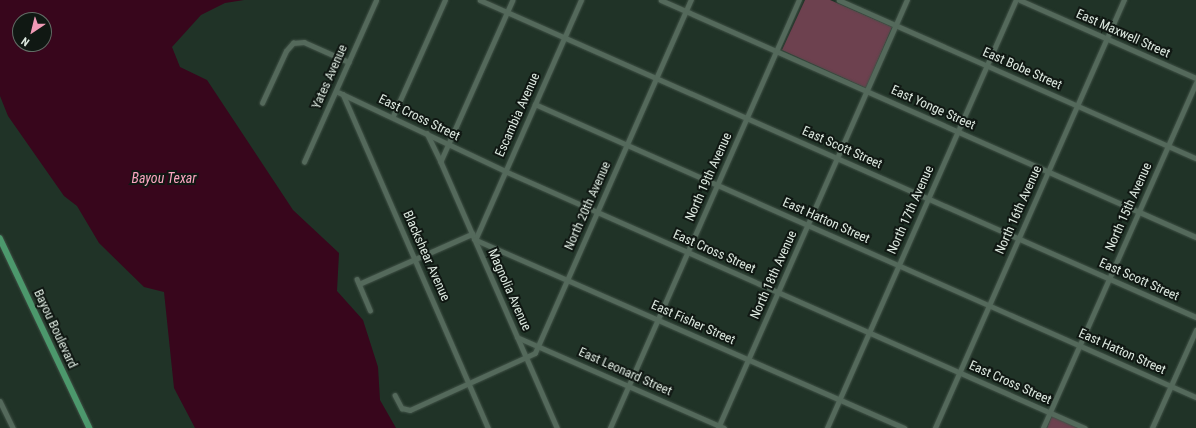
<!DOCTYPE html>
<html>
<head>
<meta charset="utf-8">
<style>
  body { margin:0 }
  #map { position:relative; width:1196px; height:428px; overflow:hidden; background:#203327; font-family:"Roboto Condensed",sans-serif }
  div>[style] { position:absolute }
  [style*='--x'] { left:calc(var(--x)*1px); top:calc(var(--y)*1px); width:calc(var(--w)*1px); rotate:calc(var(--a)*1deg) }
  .green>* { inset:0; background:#6d414f }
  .water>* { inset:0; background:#38061c }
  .roads { filter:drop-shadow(0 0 1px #405146) drop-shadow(0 0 1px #405146) }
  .minor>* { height:4.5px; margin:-2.25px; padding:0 2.25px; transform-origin:2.25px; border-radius:2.25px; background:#54695b }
  .major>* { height:5.5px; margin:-2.75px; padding:0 2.75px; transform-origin:2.75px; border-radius:2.75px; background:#4c986c }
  span { translate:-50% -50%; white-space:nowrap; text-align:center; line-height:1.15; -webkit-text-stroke:4px #101813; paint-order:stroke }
  .street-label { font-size:13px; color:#dde9e0 }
  .water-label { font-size:14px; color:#faa5c0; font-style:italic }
  .north { position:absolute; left:12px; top:12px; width:40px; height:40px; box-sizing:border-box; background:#101813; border:1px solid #626c65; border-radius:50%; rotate:215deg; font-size:11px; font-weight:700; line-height:16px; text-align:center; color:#dde9e0 }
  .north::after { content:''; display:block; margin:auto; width:14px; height:18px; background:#f09ab6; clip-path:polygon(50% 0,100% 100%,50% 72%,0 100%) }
</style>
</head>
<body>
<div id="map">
  <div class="green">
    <i style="clip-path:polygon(805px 0,830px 0,892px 27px,866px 88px,782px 50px)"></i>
    <i style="clip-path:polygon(1052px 416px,1078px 428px,1047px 428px)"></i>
  </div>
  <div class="water">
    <i style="clip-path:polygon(evenodd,0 0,244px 0,225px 3px,201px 15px,172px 47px,180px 67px,207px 80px,293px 210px,339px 253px,337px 291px,363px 320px,378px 367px,380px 400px,396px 428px,195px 428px,174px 388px,164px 292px,144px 287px,99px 243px,77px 206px,64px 196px,8px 116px,0 96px,0 0,20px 20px,44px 20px,44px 44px,20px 44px,20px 20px)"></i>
  </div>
  <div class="roads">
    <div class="minor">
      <i style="--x:480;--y:0;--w:783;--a:23.88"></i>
      <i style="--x:513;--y:0;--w:177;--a:114"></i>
      <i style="--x:441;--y:162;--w:290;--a:66.4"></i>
      <i style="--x:661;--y:0;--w:585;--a:23.89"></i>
      <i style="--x:839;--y:0;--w:390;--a:23.9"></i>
      <i style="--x:1020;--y:0;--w:193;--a:23.9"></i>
      <i style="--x:336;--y:91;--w:187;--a:25.3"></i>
      <i style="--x:505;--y:171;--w:634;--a:23.9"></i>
      <i style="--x:343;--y:94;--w:364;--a:66.5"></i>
      <i style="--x:262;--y:103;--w:57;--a:-65.2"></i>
      <i style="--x:286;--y:51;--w:11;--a:-49"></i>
      <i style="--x:293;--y:43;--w:11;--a:-5"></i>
      <i style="--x:304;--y:42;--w:49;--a:24"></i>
      <i style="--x:535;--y:104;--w:723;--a:23.91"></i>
      <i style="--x:393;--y:116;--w:127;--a:-65.9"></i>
      <i style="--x:427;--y:133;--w:32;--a:64"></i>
      <i style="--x:304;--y:162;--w:177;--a:-66"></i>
      <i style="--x:476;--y:238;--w:260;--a:-66.2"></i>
      <i style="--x:474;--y:239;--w:470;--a:23.7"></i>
      <i style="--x:357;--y:279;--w:34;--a:67"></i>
      <i style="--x:359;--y:284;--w:124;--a:-23.9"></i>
      <i style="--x:517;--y:337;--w:226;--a:23.7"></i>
      <i style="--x:395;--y:395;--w:15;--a:62"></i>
      <i style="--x:402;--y:408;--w:8;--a:14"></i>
      <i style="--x:410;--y:410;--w:137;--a:-24.5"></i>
      <i style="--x:535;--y:353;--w:386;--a:-66.2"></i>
      <i style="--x:0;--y:401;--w:30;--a:64"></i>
      <i style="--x:610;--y:428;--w:468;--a:-66.2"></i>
      <i style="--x:718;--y:428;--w:468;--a:-66.2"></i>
      <i style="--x:827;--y:428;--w:468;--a:-66.2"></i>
      <i style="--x:935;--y:428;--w:468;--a:-66.2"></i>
      <i style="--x:1043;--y:428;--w:377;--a:-66.1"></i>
      <i style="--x:1152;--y:428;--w:107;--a:-65.8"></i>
    </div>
    <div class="major">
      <i style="--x:0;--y:238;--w:210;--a:64.7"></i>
    </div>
  </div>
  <div class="street-label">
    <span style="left:1123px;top:34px;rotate:24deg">East Maxwell Street</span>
    <span style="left:1022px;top:69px;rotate:24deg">East Bobe Street</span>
    <span style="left:330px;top:77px;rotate:-66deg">Yates Avenue</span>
    <span style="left:933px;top:108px;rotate:24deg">East Yonge Street</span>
    <span style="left:518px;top:115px;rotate:-66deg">Escambia Avenue</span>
    <span style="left:419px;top:118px;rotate:26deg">East Cross Street</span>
    <span style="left:842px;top:148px;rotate:24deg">East Scott Street</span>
    <span style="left:709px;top:177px;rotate:-66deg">North 19th Avenue</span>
    <span style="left:588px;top:206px;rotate:-66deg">North 20th Avenue</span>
    <span style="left:1129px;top:207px;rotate:-66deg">North 15th Avenue</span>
    <span style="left:911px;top:210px;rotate:-66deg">North 17th Avenue</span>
    <span style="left:1019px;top:210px;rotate:-66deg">North 16th Avenue</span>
    <span style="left:826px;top:221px;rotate:24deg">East Hatton Street</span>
    <span style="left:714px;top:252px;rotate:24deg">East Cross Street</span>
    <span style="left:426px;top:256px;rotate:66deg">Blackshear Avenue</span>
    <span style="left:774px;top:275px;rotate:-66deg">North 18th Avenue</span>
    <span style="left:1139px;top:280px;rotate:24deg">East Scott Street</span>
    <span style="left:509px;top:290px;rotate:66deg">Magnolia Avenue</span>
    <span style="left:693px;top:323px;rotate:24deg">East Fisher Street</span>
    <span style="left:55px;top:329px;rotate:65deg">Bayou Boulevard</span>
    <span style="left:1122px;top:352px;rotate:24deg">East Hatton Street</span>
    <span style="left:625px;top:372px;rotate:24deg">East Leonard Street</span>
    <span style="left:1010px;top:383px;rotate:24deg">East Cross Street</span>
  </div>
  <div class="water-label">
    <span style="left:164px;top:178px">Bayou Texar</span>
  </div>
  <div class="north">N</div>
</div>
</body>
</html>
